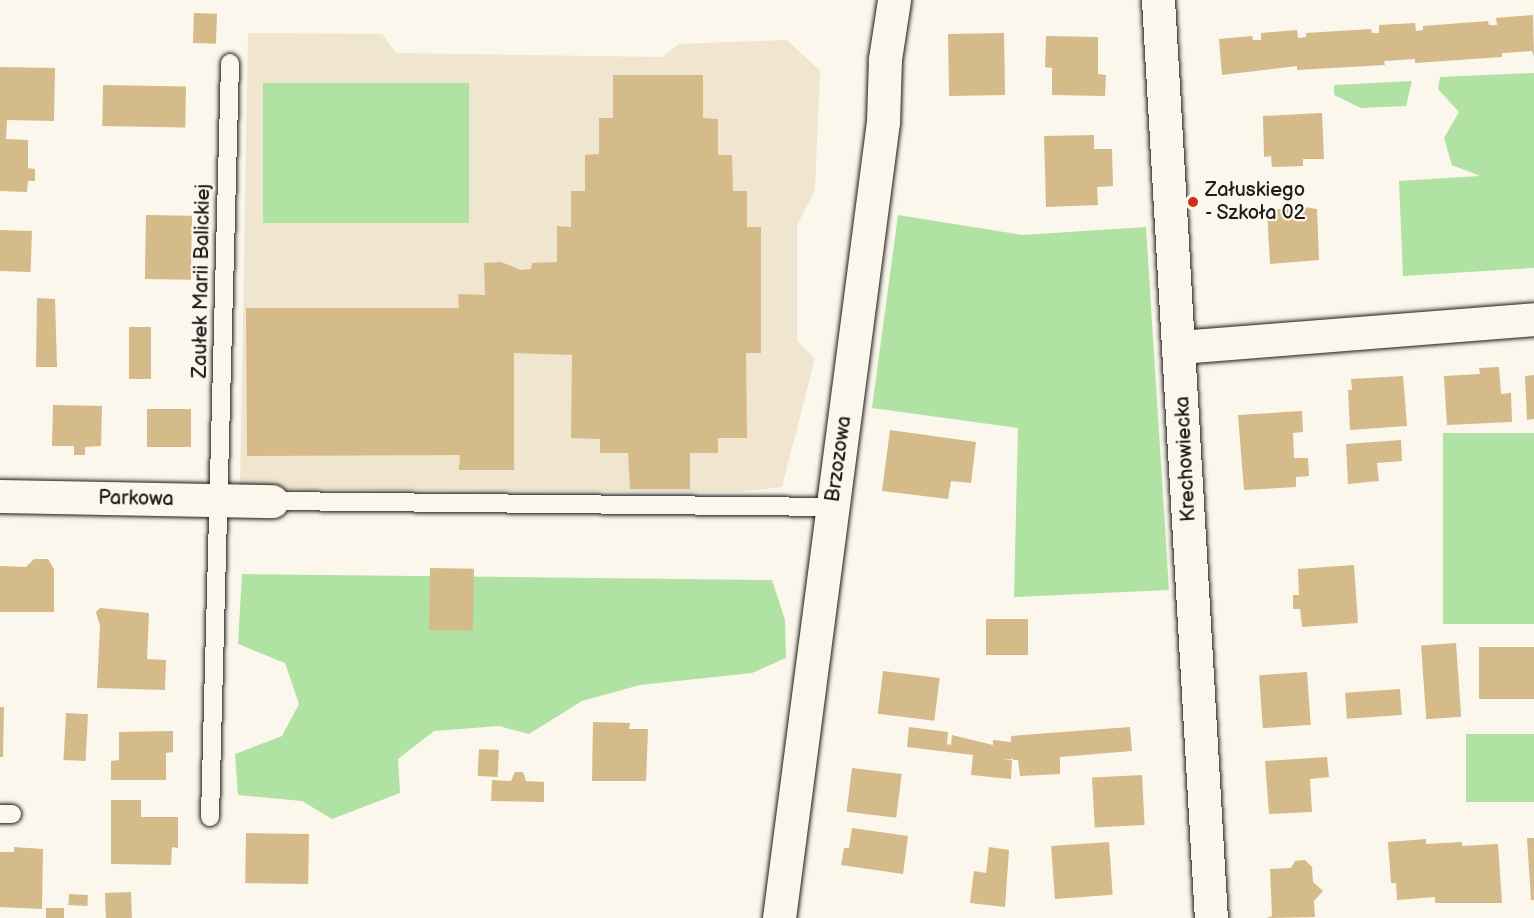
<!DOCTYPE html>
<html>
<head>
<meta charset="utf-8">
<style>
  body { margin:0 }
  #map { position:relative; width:1534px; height:918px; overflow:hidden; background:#fbf7ec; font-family:"Balsamiq Sans",sans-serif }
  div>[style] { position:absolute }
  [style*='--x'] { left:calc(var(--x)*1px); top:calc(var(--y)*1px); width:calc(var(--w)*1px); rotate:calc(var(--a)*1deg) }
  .built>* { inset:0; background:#f0e5cf }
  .green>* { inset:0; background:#b0e2a3; transform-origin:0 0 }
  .building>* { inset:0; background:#d5ba8a; transform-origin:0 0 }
  .roads { filter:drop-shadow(0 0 2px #1c1c1c) drop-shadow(0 0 2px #1c1c1c) }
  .lane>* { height:18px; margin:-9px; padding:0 9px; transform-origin:9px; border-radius:9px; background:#fbf7ec }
  .street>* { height:33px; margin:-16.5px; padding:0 16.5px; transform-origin:16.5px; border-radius:16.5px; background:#fbf7ec }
  .secondary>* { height:33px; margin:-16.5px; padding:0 16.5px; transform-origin:16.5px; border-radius:16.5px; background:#fbf7ec }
  .dots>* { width:16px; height:16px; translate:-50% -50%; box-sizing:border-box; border:3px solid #fbf7ec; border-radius:50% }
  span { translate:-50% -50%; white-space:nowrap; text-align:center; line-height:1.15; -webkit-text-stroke:4.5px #fbf7ec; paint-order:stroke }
  .poi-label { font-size:20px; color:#1c1c1c }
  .left { translate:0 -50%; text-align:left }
  .street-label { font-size:20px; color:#1c1c1c }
</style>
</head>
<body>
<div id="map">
  <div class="built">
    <i style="clip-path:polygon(248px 33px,382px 34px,396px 53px,662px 57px,679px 44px,787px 40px,820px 71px,815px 190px,797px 225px,797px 341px,815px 358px,782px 487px,735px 492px,240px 489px)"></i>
  </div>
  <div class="green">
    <i style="clip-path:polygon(1534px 73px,1534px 268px,1403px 276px,1399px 181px,1480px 176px,1452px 165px,1444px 138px,1459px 112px,1438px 89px,1440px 77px)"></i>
    <i style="clip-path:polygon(1412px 81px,1406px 106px,1361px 108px,1334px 95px,1334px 85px)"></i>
    <i style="left:469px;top:83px;width:140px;height:206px;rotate:90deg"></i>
    <i style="clip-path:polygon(898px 215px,1022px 235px,1146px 227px,1169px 590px,1014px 597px,1018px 428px,872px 408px)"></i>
    <i style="left:1534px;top:433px;width:191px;height:91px;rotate:90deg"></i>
    <i style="clip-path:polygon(242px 574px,772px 580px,785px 620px,786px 658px,752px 673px,640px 685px,582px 701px,529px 734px,499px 726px,434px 731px,398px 759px,400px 793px,332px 819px,302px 801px,238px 795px,235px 754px,282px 736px,299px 704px,285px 663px,238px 644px)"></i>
    <i style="left:1534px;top:734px;width:68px;height:68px;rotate:90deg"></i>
  </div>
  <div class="building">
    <i style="left:194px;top:13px;width:23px;height:30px;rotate:2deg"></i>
    <i style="clip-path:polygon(1533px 15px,1534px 57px,1532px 51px,1502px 53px,1502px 57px,1415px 63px,1415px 59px,1384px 61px,1385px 65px,1297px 70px,1297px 66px,1222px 75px,1219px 39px,1252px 36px,1253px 40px,1261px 40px,1261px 33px,1297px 30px,1298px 38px,1306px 37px,1306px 33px,1371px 29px,1372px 33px,1379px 33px,1379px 25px,1415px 23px,1416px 31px,1423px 30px,1423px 26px,1488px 21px,1489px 25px,1497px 25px,1496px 18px)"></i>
    <i style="left:1004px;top:33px;width:62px;height:56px;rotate:89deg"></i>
    <i style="clip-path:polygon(1046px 36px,1098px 37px,1098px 74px,1106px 75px,1105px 96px,1052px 95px,1052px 68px,1045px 67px)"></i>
    <i style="clip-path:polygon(0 67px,55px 68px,54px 121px,7px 120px,6px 139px,28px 140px,28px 168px,35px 169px,35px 181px,28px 181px,27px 192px,0 191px)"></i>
    <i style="clip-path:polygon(613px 75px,703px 75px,703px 118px,718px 119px,718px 155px,732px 155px,733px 191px,747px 191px,747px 227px,761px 227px,761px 353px,746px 353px,747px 438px,718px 438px,718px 453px,690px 453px,690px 489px,630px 489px,628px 453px,600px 453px,600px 439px,571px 438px,572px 355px,514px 353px,514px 470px,459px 470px,460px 455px,247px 456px,246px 308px,459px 308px,458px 294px,485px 295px,484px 263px,501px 262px,521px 270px,531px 269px,532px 263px,557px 262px,557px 226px,571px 227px,571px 191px,585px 191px,585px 155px,599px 154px,599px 118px,613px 118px)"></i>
    <i style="left:103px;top:85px;width:83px;height:41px;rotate:1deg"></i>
    <i style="clip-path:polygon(1322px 113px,1324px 159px,1303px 159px,1303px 166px,1272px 167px,1271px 156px,1264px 157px,1263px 116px)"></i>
    <i style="clip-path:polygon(1094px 135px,1094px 149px,1112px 149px,1113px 186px,1097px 187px,1098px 205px,1046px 207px,1044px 136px)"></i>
    <i style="clip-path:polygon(1297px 206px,1317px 209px,1319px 260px,1270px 264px,1267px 211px)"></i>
    <i style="left:146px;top:215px;width:46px;height:64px;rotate:1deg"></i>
    <i style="left:0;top:230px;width:32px;height:41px;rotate:2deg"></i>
    <i style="clip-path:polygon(37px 298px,55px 299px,57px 367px,36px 367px)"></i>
    <i style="left:129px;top:327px;width:22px;height:52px"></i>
    <i style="clip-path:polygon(1499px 367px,1501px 394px,1511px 393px,1512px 422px,1447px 425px,1444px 376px,1480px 374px,1479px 368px)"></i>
    <i style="clip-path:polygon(1534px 375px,1534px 419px,1527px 420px,1525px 376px)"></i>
    <i style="clip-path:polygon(1403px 376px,1407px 426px,1350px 430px,1348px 390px,1352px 390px,1351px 379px)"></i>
    <i style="clip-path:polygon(53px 405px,102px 406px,101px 446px,85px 447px,85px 455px,74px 455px,74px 446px,52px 446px)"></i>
    <i style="left:147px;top:409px;width:44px;height:38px"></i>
    <i style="clip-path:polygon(1302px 411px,1303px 432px,1293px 433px,1294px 458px,1308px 458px,1309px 476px,1296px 477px,1296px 487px,1244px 490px,1238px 415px)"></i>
    <i style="clip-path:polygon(890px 430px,976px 442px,971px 483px,951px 481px,948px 499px,882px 491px)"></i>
    <i style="clip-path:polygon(1401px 440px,1402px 461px,1377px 463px,1379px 481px,1348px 484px,1346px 444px)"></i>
    <i style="clip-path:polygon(34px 559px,48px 559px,54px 569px,54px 612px,0 612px,0 566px,26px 567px)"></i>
    <i style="clip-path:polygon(1354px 565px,1358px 623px,1302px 627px,1300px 609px,1293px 609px,1293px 595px,1299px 595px,1298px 569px)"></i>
    <i style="left:430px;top:568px;width:44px;height:62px;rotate:1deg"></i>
    <i style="clip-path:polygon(100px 608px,149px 613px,147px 659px,166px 660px,165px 690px,97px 688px,100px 626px,96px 612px)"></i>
    <i style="left:1028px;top:619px;width:36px;height:42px;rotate:90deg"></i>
    <i style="left:1456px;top:643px;width:74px;height:35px;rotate:86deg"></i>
    <i style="left:1534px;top:647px;width:52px;height:55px;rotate:90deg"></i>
    <i style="left:883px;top:671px;width:57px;height:43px;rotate:7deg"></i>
    <i style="left:1307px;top:672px;width:53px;height:48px;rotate:86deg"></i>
    <i style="left:1400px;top:689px;width:26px;height:55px;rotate:86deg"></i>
    <i style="clip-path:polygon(0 707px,4px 707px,3px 757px,0 757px)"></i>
    <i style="left:66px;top:713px;width:22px;height:47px;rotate:3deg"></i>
    <i style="clip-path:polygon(593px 722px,630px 723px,629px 729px,648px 729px,646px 781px,592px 781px)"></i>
    <i style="clip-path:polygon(909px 727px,948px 732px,947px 744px,951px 745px,952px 735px,993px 745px,993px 740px,1011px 742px,1011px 736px,1130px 727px,1132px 751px,1060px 757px,1060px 774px,1020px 776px,1018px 760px,1013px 760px,1012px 756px,1012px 759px,1003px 759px,1012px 760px,1011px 779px,971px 775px,973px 755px,907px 747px)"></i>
    <i style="clip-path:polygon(173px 731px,173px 752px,166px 753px,166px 780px,111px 780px,111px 761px,119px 760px,119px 732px)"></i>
    <i style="left:479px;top:749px;width:20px;height:27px;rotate:3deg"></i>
    <i style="clip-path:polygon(1327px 757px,1329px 777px,1310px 779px,1312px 812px,1269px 814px,1265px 761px)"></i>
    <i style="left:852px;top:768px;width:50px;height:44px;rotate:7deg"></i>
    <i style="clip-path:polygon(515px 772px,523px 772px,526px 781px,544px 782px,544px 802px,491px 801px,492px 780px,511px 781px)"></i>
    <i style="left:1142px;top:775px;width:50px;height:50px;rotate:87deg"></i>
    <i style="clip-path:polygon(111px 800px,141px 800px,141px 817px,178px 817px,178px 848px,172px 847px,171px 865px,111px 864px)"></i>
    <i style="clip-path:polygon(852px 828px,908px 836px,903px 874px,841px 865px,844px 848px,849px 848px)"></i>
    <i style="left:246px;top:833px;width:63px;height:50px;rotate:1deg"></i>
    <i style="clip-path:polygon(1527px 838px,1534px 838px,1534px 900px,1531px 900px)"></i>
    <i style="clip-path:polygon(1426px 839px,1426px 844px,1462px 842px,1462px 846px,1498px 844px,1502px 903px,1435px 903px,1435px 897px,1397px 900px,1396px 883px,1391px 883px,1388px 842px)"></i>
    <i style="left:1109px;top:842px;width:53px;height:58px;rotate:86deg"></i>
    <i style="clip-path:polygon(14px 847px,43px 849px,42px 909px,0 907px,0 852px,14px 852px)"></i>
    <i style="clip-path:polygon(989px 847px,1009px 850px,1005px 907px,970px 903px,974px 871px,986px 873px)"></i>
    <i style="clip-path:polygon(1305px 860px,1312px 867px,1313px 882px,1323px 891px,1314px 901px,1315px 917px,1267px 918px,1272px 916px,1270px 869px,1291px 868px,1295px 861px)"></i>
    <i style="left:131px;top:892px;width:26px;height:26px;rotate:88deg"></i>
    <i style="left:69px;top:894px;width:19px;height:11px;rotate:3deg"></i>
    <i style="left:46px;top:908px;width:18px;height:10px"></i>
  </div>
  <div class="roads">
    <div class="lane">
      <i style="--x:272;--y:501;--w:560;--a:0.61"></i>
      <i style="--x:0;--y:814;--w:12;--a:0"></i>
      <i style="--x:210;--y:817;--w:754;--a:-88.48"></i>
    </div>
    <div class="street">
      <i style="--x:1180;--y:347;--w:355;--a:-4.5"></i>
      <i style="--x:0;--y:496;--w:272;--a:1.1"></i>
      <i style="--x:779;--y:918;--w:803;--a:-82.56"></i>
      <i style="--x:883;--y:122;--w:63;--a:-88.2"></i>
      <i style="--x:885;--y:59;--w:60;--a:-81.3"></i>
    </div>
    <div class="secondary">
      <i style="--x:1158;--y:0;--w:920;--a:86.7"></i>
    </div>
  </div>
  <div class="dots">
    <i style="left:1193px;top:202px;background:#c8321e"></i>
  </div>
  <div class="poi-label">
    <span class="left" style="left:1205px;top:202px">Załuskiego<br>- Szkoła 02</span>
  </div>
  <div class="street-label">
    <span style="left:202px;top:281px;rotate:-89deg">Zaułek Marii Balickiej</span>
    <span style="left:839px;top:459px;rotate:-82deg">Brzozowa</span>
    <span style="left:1186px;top:459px;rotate:-93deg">Krechowiecka</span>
    <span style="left:136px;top:499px;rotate:1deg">Parkowa</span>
  </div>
</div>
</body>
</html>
